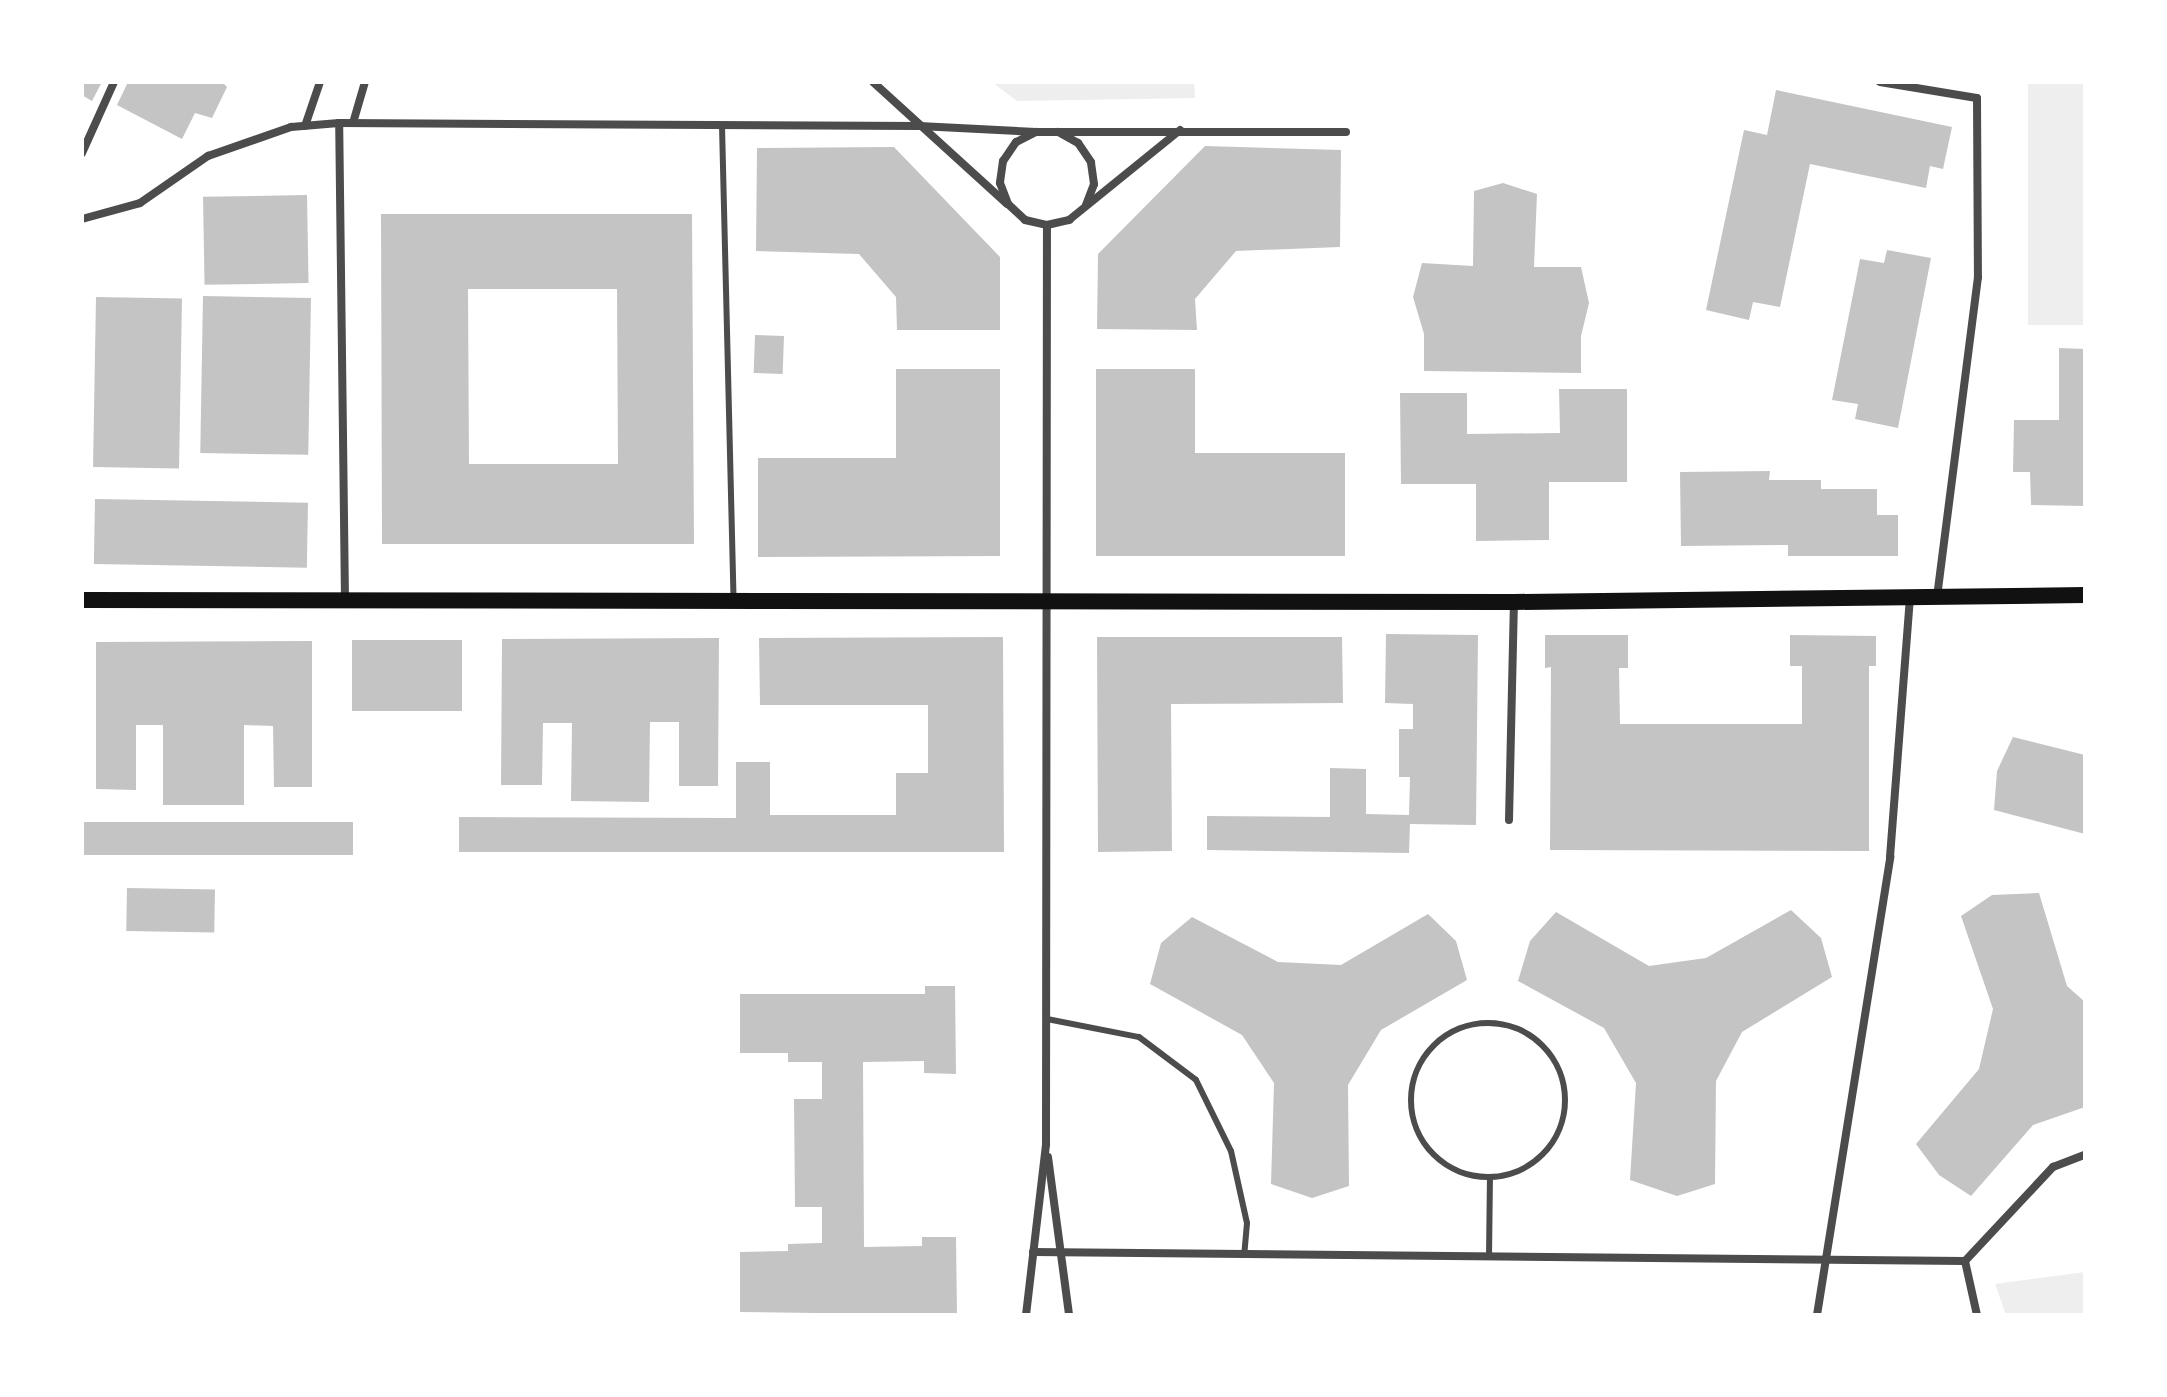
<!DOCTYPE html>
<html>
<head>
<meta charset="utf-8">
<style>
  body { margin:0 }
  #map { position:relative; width:2167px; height:1397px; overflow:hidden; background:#fff; font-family:Cabin,sans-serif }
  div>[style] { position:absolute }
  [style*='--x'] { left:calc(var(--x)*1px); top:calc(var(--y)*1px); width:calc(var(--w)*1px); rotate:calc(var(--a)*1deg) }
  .green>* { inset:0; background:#eee; transform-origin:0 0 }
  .building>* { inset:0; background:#c4c4c4; transform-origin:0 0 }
  .service>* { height:6px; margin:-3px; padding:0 3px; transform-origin:3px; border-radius:3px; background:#4c4c4c }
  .service>.ring { margin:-3px; padding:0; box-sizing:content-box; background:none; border:6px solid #4c4c4c; border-radius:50% }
  .minor>* { height:8px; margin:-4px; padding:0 4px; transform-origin:4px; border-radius:4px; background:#4c4c4c }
  .secondary>* { height:16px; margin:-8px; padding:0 8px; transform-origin:8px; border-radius:8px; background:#111 }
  span { translate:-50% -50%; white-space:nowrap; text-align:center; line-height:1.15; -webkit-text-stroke:7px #fff; paint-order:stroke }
  .frame { position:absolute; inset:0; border:84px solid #fff; pointer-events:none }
</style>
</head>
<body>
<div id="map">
  <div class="green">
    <i style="clip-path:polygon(992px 82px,1194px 82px,1195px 98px,1017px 101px)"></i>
    <i style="left:2028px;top:82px;width:57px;height:243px"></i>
    <i style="clip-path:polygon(2085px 1272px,2085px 1315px,2006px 1315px,1995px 1284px)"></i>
  </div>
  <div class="building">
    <i style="clip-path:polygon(82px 82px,102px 82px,92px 101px,82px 95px)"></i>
    <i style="clip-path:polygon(128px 82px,222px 82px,227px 87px,212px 118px,195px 113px,182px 139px,117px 105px)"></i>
    <i style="clip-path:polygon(1776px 90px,1952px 127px,1943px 169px,1930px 166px,1926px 188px,1810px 164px,1780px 307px,1753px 302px,1749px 320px,1706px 310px,1744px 130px,1767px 135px)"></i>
    <i style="clip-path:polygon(1205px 146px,1341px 150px,1340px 247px,1236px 251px,1195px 299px,1197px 330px,1097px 329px,1098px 254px)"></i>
    <i style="clip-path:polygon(894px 147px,1000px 257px,1000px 330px,897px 330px,896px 297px,859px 254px,756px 251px,757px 148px)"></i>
    <i style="clip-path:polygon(1503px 183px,1537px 194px,1534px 267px,1581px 267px,1589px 303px,1581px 336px,1581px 373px,1424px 371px,1424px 334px,1413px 297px,1422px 263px,1473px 266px,1474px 191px)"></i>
    <i style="left:307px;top:195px;width:88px;height:104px;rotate:89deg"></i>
    <i style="clip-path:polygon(evenodd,381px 214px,692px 214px,694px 544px,382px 544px,381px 214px,468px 289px,617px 289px,618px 464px,469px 464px,468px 289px)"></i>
    <i style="clip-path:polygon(1887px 250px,1931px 258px,1898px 428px,1855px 419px,1858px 404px,1832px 400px,1860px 259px,1884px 263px)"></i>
    <i style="left:203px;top:296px;width:108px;height:157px;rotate:1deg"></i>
    <i style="left:96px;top:297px;width:86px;height:170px;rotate:1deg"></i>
    <i style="left:755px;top:335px;width:29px;height:38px;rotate:2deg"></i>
    <i style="clip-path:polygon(2059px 348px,2085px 349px,2085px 506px,2031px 505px,2030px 472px,2013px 472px,2014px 420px,2059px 420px)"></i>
    <i style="clip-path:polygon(896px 369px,1000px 369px,1000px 556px,758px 557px,758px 458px,896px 458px)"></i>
    <i style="clip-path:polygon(1096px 369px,1195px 369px,1195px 453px,1345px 453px,1345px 556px,1096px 556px)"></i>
    <i style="clip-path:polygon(1559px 389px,1627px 389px,1627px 482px,1549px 482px,1549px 540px,1476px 541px,1476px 484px,1401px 484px,1400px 393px,1467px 393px,1467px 434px,1560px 433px)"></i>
    <i style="clip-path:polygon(1770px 471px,1769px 480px,1821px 480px,1821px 489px,1877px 489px,1877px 515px,1898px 515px,1898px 556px,1788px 556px,1788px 545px,1681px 546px,1680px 472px)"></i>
    <i style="left:95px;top:499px;width:213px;height:65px;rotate:1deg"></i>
    <i style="clip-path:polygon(1386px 634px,1478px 635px,1476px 825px,1410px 824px,1409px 853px,1207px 850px,1207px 816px,1330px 817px,1330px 768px,1366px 769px,1366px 814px,1409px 815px,1410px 777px,1399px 777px,1399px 729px,1413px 729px,1413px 704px,1385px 703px)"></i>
    <i style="clip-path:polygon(1545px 635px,1628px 635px,1628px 668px,1619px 668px,1620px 724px,1802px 724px,1802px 666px,1790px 666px,1790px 635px,1876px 636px,1876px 666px,1869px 666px,1869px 851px,1550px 850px,1551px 667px,1545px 668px)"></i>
    <i style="clip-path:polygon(1003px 637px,1004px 852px,459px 852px,459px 817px,736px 818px,736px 762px,770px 762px,770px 815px,896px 815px,896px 773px,928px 773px,928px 705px,760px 705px,759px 638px)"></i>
    <i style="clip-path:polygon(1097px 637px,1342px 637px,1343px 703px,1171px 704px,1172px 851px,1098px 852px)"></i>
    <i style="clip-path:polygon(719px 638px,718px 786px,679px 786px,679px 722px,650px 722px,649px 802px,571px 801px,572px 723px,543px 723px,542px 785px,501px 785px,502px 639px)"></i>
    <i style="left:462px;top:640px;width:71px;height:110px;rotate:90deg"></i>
    <i style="clip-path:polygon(312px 641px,312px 787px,274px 787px,273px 726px,244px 725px,244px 805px,163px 805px,163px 725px,136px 725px,136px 790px,96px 789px,96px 642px)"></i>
    <i style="clip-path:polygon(2013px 737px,2085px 755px,2085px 834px,1994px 810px,1997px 771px)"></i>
    <i style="left:82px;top:822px;width:271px;height:33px"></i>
    <i style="left:127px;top:888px;width:88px;height:43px;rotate:1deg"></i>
    <i style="clip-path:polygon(2039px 893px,2067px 986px,2085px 1002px,2085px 1107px,2033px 1125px,1971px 1196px,1939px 1175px,1916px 1144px,1979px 1069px,1993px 1009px,1961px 916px,1992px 895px)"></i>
    <i style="clip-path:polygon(1791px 910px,1821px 938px,1832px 977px,1742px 1032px,1716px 1081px,1715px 1184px,1677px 1196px,1630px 1180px,1636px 1083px,1604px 1028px,1518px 981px,1530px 941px,1556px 912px,1649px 966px,1706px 958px)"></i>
    <i style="clip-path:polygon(1428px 914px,1456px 941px,1467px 980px,1381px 1030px,1348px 1085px,1349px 1186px,1312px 1198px,1271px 1184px,1274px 1083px,1242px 1035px,1150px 984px,1161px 943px,1192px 917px,1278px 962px,1341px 965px)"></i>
    <i style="clip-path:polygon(925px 986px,955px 986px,956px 1074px,924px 1073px,924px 1061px,863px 1062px,864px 1247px,922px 1246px,922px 1237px,956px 1237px,957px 1315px,740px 1312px,740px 1252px,788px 1251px,788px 1244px,822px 1243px,822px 1207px,795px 1207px,794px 1099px,822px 1099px,822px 1062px,788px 1062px,788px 1053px,740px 1053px,740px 994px,925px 994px)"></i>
  </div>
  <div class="service">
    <i style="--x:722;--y:126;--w:475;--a:88.6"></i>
    <i style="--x:1047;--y:1019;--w:94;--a:11.1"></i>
    <i style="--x:1139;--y:1037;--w:71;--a:37"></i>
    <i style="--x:1196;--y:1080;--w:79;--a:63.8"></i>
    <i style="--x:1231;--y:1151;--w:74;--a:77.5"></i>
    <i style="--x:1247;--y:1223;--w:32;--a:95"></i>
    <i class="ring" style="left:1411px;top:1023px;width:148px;height:148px"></i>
    <i style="--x:1489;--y:1256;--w:78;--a:-89.3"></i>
  </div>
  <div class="minor">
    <i style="--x:873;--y:82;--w:181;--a:42.3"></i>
    <i style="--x:1880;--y:82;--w:98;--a:9.4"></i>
    <i style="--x:1977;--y:98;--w:179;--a:89.7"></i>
    <i style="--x:1978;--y:277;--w:322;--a:97.3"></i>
    <i style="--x:353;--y:123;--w:43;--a:-73.7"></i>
    <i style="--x:305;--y:126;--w:46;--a:-71.2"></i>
    <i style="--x:1059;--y:132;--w:287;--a:0"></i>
    <i style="--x:82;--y:153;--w:78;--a:-65.7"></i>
    <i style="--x:1086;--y:205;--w:22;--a:-69"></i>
    <i style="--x:1094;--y:184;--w:22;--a:-98"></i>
    <i style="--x:1091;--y:162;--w:23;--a:-124"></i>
    <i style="--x:1078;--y:143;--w:23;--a:-151"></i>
    <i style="--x:1058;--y:132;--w:22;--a:180"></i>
    <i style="--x:1036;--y:132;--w:22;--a:153"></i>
    <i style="--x:1016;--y:142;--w:23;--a:124"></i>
    <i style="--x:1003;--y:161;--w:22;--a:98"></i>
    <i style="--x:1000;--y:183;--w:22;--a:69"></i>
    <i style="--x:1008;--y:204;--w:23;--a:43"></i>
    <i style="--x:1025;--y:220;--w:23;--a:13"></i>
    <i style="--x:1047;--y:225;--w:23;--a:-13"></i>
    <i style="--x:1069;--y:220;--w:143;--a:-39"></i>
    <i style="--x:82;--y:219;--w:60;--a:-15.4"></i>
    <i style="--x:140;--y:203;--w:83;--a:-34.7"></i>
    <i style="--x:208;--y:156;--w:88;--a:-19.3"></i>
    <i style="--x:291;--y:127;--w:48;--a:-4.8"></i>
    <i style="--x:345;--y:600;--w:477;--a:-90.7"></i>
    <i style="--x:339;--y:123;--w:580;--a:0.3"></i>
    <i style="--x:919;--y:126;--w:117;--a:2.9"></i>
    <i style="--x:1509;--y:820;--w:218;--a:-88.7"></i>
    <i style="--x:1048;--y:1157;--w:159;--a:82.4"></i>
    <i style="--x:1033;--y:1252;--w:932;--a:0.55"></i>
    <i style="--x:1965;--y:1261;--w:129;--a:-46.9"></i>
    <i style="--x:2053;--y:1167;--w:34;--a:-21"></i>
    <i style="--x:1965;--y:1261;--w:55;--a:77.5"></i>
    <i style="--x:1026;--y:1315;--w:172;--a:-83.3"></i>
    <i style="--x:1046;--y:1144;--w:919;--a:-89.94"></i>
    <i style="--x:1817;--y:1315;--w:464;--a:-80.9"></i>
    <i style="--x:1890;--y:857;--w:260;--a:-85.6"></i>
  </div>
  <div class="secondary">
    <i style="--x:82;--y:600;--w:1432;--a:0.08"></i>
    <i style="--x:1514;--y:602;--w:571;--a:-0.7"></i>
  </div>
  <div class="frame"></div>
</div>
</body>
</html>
